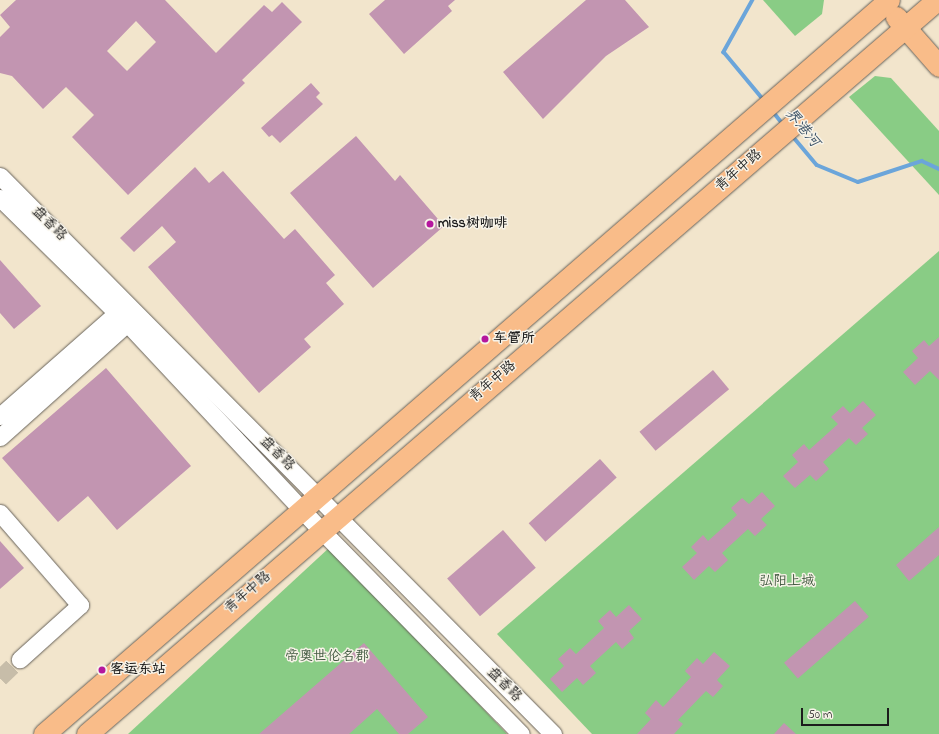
<!DOCTYPE html>
<html>
<head>
<meta charset="utf-8">
<style>
  body { margin:0 }
  #map { position:relative; width:939px; height:734px; overflow:hidden; background:#f2e5cc; font-family:"Indie Flower","LXGW WenKai TC",sans-serif }
  div>[style] { position:absolute }
  [style*='--x'] { left:calc(var(--x)*1px); top:calc(var(--y)*1px); width:calc(var(--w)*1px); rotate:calc(var(--a)*1deg) }
  .green>* { inset:0; background:#89cc85 }
  .stream>* { height:3.5px; margin:-1.75px; padding:0 1.75px; transform-origin:1.75px; border-radius:1.75px; background:#6ba5da }
  .building>* { inset:0; background:#c295b1; transform-origin:0 0 }
  .minor-tunnel>* { height:17px; margin-top:-8.5px; transform-origin:0; background:repeating-linear-gradient(90deg,#c7bda9 0 17px,transparent 0 25px) }
  .roads { filter:drop-shadow(0 0 1px #67625a) drop-shadow(0 0 1px #67625a) }
  .minor>* { height:17px; margin:-8.5px; padding:0 8.5px; transform-origin:8.5px; border-radius:8.5px; background:#fff }
  .major>* { height:21px; margin:-10.5px; padding:0 10.5px; transform-origin:10.5px; border-radius:10.5px; background:#f9bc89 }
  .dots>* { width:11px; height:11px; translate:-50% -50%; box-sizing:border-box; border:2px solid #f7f3e8; border-radius:50% }
  span { translate:-50% -50%; white-space:nowrap; text-align:center; line-height:1.15; -webkit-text-stroke:3px #f7f3e8; paint-order:stroke }
  .street-label { font-size:14px; color:#1c1c1c }
  .poi-label { font-size:14px; color:#1c1c1c; font-weight:700 }
  .left { translate:0 -50%; text-align:left }
  .park-label { font-size:14px; color:#425a41 }
  .water-label { font-size:15px; color:#3c5368; font-style:italic }
  .scale { position:absolute; left:801px; top:708px; width:88px; height:18px; box-sizing:border-box; border:2px solid #1c1c1c; border-top:0; padding-left:5px; font-size:12px; line-height:14px; white-space:nowrap; color:#1c1c1c; -webkit-text-stroke:3px #f7f3e8; paint-order:stroke }
</style>
</head>
<body>
<div id="map">
  <div class="green">
    <i style="clip-path:polygon(763px 0,824px 0,822px 14px,795px 36px)"></i>
    <i style="clip-path:polygon(875px 76px,891px 78px,939px 131px,939px 195px,849px 97px)"></i>
    <i style="clip-path:polygon(939px 251px,939px 734px,592px 734px,497px 634px)"></i>
    <i style="clip-path:polygon(330px 547px,507px 734px,128px 734px)"></i>
  </div>
  <div class="stream">
    <i style="--x:753;--y:0;--w:60;--a:119.1"></i>
    <i style="--x:724;--y:52;--w:61;--a:50.3"></i>
    <i style="--x:772;--y:110;--w:18;--a:52"></i>
    <i style="--x:791;--y:134;--w:40;--a:50"></i>
    <i style="--x:817;--y:165;--w:44;--a:22.5"></i>
    <i style="--x:858;--y:182;--w:67;--a:-18.2"></i>
    <i style="--x:922;--y:161;--w:19;--a:25"></i>
  </div>
  <div class="building">
    <i style="clip-path:polygon(evenodd,16px 0,165px 0,216px 53px,264px 5px,272px 12px,282px 2px,302px 22px,242px 80px,245px 83px,128px 195px,72px 137px,94px 115px,66px 87px,43px 109px,12px 76px,0 73px,0 37px,10px 27px,0 15px,16px 0,136px 21px,156px 42px,127px 71px,107px 51px,136px 21px)"></i>
    <i style="clip-path:polygon(385px 0,455px 0,448px 6px,452px 11px,404px 54px,369px 14px)"></i>
    <i style="clip-path:polygon(586px 0,625px 0,649px 27px,606px 56px,543px 119px,503px 72px)"></i>
    <i style="clip-path:polygon(311px 83px,320px 93px,316px 97px,323px 104px,280px 143px,272px 135px,269px 137px,261px 128px)"></i>
    <i style="clip-path:polygon(356px 136px,395px 181px,400px 175px,444px 226px,373px 288px,290px 193px)"></i>
    <i style="clip-path:polygon(195px 167px,209px 183px,223px 171px,284px 239px,295px 229px,335px 275px,326px 283px,344px 304px,304px 339px,311px 347px,259px 393px,148px 267px,176px 242px,162px 226px,134px 252px,120px 238px)"></i>
    <i style="clip-path:polygon(0 260px,41px 306px,14px 329px,0 313px)"></i>
    <i style="clip-path:polygon(939px 337px,939px 380px,930px 371px,915px 385px,903px 372px,918px 358px,912px 351px,924px 340px,929px 346px)"></i>
    <i style="clip-path:polygon(106px 368px,191px 466px,117px 530px,88px 496px,58px 522px,2px 458px)"></i>
    <i style="left:713px;top:370px;width:25px;height:96px;rotate:50deg"></i>
    <i style="clip-path:polygon(863px 401px,876px 415px,862px 428px,868px 434px,856px 445px,849px 438px,823px 462px,829px 469px,816px 481px,810px 475px,795px 488px,783px 476px,798px 462px,792px 455px,804px 444px,809px 450px,838px 424px,831px 417px,843px 406px,850px 413px)"></i>
    <i style="left:600px;top:459px;width:25px;height:96px;rotate:48deg"></i>
    <i style="clip-path:polygon(762px 492px,775px 506px,761px 519px,767px 525px,755px 536px,748px 529px,722px 553px,728px 560px,715px 572px,709px 566px,694px 580px,682px 567px,697px 553px,691px 547px,703px 535px,708px 541px,737px 515px,731px 508px,742px 498px,749px 504px)"></i>
    <i style="clip-path:polygon(939px 527px,939px 555px,909px 581px,896px 565px)"></i>
    <i style="left:503px;top:530px;width:50px;height:74px;rotate:49deg"></i>
    <i style="clip-path:polygon(0 541px,24px 568px,0 589px)"></i>
    <i style="left:855px;top:601px;width:21px;height:94px;rotate:49deg"></i>
    <i style="clip-path:polygon(629px 605px,642px 619px,629px 631px,634px 638px,622px 649px,616px 642px,590px 666px,596px 673px,583px 685px,577px 678px,562px 692px,550px 679px,564px 666px,558px 659px,570px 648px,576px 654px,604px 628px,598px 621px,610px 610px,616px 617px)"></i>
    <i style="clip-path:polygon(364px 643px,428px 717px,408px 734px,399px 734px,377px 709px,349px 734px,259px 734px)"></i>
    <i style="clip-path:polygon(714px 652px,730px 666px,717px 680px,723px 686px,713px 697px,706px 691px,678px 720px,683px 724px,674px 734px,637px 734px,651px 719px,645px 713px,656px 700px,663px 707px,691px 677px,685px 671px,697px 658px,703px 664px)"></i>
    <i style="clip-path:polygon(784px 723px,796px 734px,774px 734px)"></i>
  </div>
  <div class="minor-tunnel">
    <i style="--x:0;--y:678;--w:28;--a:-44"></i>
  </div>
  <div class="roads">
    <div class="minor">
      <i style="--x:0;--y:176;--w:786;--a:45.26"></i>
      <i style="--x:0;--y:198;--w:178;--a:44.5"></i>
      <i style="--x:127;--y:323;--w:282;--a:46.9"></i>
      <i style="--x:320;--y:529;--w:287;--a:45.6"></i>
      <i style="--x:0;--y:416;--w:156;--a:-41.4"></i>
      <i style="--x:117;--y:313;--w:12;--a:-24"></i>
      <i style="--x:0;--y:437;--w:171;--a:-41.9"></i>
      <i style="--x:127;--y:323;--w:11;--a:-75"></i>
      <i style="--x:0;--y:513;--w:122;--a:49"></i>
      <i style="--x:80;--y:605;--w:81;--a:138"></i>
    </div>
    <div class="major">
      <i style="--x:896;--y:17;--w:65;--a:48.7"></i>
      <i style="--x:44;--y:734;--w:1119;--a:-40.98"></i>
      <i style="--x:87;--y:734;--w:1123;--a:-40.81"></i>
    </div>
  </div>
  <div class="dots">
    <i style="left:430px;top:224px;background:#b5179e"></i>
    <i style="left:485px;top:339px;background:#b5179e"></i>
    <i style="left:102px;top:670px;background:#b5179e"></i>
  </div>
  <div class="street-label">
    <span style="left:739px;top:171px;rotate:-41deg">青年中路</span>
    <span style="left:49px;top:224px;rotate:45deg">盘香路</span>
    <span style="left:493px;top:382px;rotate:-40deg">青年中路</span>
    <span style="left:277px;top:454px;rotate:45deg">盘香路</span>
    <span style="left:248px;top:593px;rotate:-41deg">青年中路</span>
    <span style="left:504px;top:685px;rotate:45deg">盘香路</span>
  </div>
  <div class="poi-label">
    <span class="left" style="left:438px;top:224px">miss树咖啡</span>
    <span class="left" style="left:493px;top:339px">车管所</span>
    <span class="left" style="left:110px;top:670px">客运东站</span>
  </div>
  <div class="park-label">
    <span style="left:787px;top:582px">弘阳上城</span>
    <span style="left:327px;top:657px">帝奥世伦名郡</span>
  </div>
  <div class="water-label">
    <span style="left:802px;top:128px;rotate:51deg">界港河</span>
  </div>
  <div class="scale">50 m</div>
</div>
</body>
</html>
